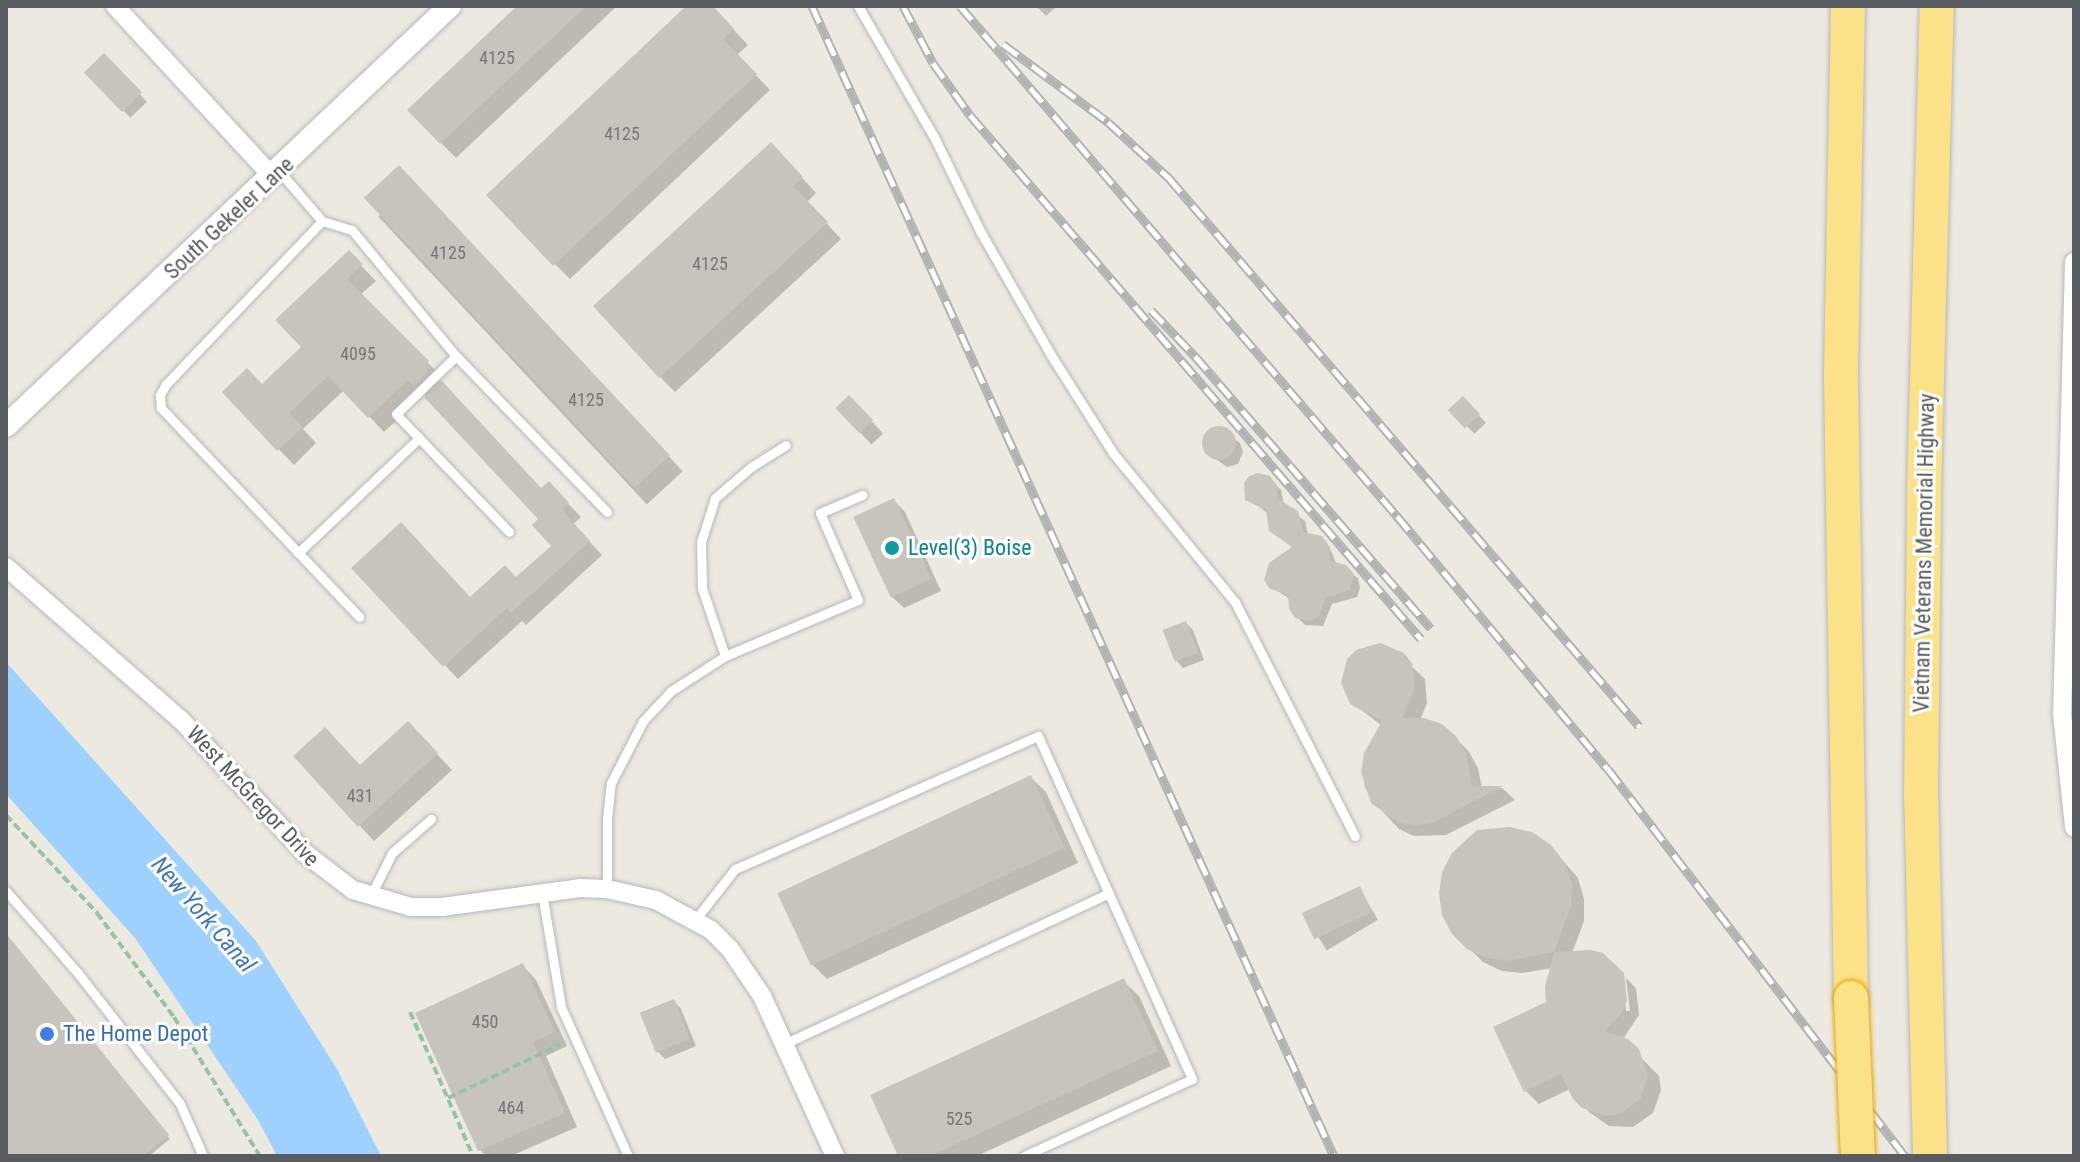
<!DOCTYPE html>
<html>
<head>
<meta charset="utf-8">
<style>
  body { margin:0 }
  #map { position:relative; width:2080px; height:1162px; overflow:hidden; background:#ece9e0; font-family:"Roboto Condensed",sans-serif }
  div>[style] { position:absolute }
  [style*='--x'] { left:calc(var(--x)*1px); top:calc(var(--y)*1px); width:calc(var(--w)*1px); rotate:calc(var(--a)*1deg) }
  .water>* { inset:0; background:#9ed1fe }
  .shadow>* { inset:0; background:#0003; transform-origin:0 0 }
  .building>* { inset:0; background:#c6c4bd; transform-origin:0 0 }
  .round { border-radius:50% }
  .path>* { height:4px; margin-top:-2px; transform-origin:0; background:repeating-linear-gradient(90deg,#95c4a4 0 8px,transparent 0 12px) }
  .roads { filter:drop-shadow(0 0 2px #b6b8bd) drop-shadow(0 0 2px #b6b8bd) }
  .service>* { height:9px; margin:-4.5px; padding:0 4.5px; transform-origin:4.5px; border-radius:4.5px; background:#fff }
  .minor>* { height:18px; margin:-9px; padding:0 9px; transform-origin:9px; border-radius:9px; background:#fff }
  .tertiary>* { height:22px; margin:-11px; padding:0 11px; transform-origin:11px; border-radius:11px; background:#fff }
  .motorway>* { height:34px; margin:-17px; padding:0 17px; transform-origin:17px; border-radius:17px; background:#fbe187 }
  .rail>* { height:9px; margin-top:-4.5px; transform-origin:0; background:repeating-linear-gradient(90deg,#fff 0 18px,#b1b2b2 0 36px); box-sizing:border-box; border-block:2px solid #b1b2b2 }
  .bridges { filter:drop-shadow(0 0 2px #e8a703) drop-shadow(0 0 2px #e8a703) }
  .motorway-bridge>* { height:34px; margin:-17px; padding:0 17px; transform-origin:17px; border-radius:17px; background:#fbe187 }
  .dots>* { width:22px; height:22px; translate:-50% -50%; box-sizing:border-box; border:4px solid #fff; border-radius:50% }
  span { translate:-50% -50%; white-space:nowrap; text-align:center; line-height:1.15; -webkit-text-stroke:6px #fff; paint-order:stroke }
  .number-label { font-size:18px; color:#747678 }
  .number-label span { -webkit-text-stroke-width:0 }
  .street-label { font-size:22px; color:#595c61 }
  .culture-label { font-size:22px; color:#0d838f }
  .left { translate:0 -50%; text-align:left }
  .shop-label { font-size:22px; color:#366cbe }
  .water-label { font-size:24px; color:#3f77b7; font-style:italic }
  .frame { position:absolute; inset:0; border:8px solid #595c61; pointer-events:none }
</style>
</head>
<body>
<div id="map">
  <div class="water">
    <i style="clip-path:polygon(6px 662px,256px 941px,337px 1069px,381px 1156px,277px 1156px,258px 1120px,135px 938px,6px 794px)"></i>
  </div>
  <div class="shadow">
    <i style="clip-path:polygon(520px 6px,617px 6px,456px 158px,441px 143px)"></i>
    <i style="clip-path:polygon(689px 6px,711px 6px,748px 45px,737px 55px,770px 90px,570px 279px,555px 264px)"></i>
    <i style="clip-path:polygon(1036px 6px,1057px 6px,1046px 16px)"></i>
    <i style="left:104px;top:56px;width:63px;height:23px;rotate:47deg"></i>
    <i style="clip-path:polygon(786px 160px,816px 193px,807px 202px,841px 239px,675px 392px,660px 377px)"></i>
    <i style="left:414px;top:183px;width:394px;height:49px;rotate:47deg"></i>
    <i style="clip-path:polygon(349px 253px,376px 281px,360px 295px,442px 377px,439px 380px,542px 490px,549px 484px,581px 517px,573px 524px,602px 555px,526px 625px,522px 621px,458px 679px,354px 568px,470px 599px,517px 580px,553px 546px,541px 519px,425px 394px,384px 432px,344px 390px,303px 429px,316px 443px,294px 465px,224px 392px,263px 386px,304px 347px)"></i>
    <i style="left:849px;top:397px;width:50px;height:16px;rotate:47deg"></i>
    <i style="left:1463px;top:399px;width:33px;height:16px;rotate:46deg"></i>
    <i style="clip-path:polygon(1218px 428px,1240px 443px,1243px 452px,1238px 464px,1227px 467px,1206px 452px,1204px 442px,1208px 432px)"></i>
    <i style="clip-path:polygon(1273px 482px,1281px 490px,1284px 505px,1305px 521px,1308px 535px,1329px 546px,1336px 563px,1358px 578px,1360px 588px,1357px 597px,1332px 604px,1323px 626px,1305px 625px,1297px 617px,1291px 600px,1268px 584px,1267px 569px,1293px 548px,1269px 515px,1245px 494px)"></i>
    <i style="clip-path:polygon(894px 501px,905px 512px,941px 591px,904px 608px,892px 597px)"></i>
    <i style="clip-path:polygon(1186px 623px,1193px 630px,1204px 660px,1183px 668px,1176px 660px)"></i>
    <i style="clip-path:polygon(1368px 646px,1392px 648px,1425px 679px,1427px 703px,1420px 720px,1455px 737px,1469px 752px,1478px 768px,1482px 788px,1502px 788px,1515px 800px,1446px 835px,1414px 836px,1399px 829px,1385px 814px,1365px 788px,1363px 772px,1381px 725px,1352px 703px,1349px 661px)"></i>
    <i style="clip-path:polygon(423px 739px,452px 770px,374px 841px,295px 756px,360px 767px)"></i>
    <i style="clip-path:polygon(1030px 777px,1046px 792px,1078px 863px,827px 979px,812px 964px)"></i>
    <i style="clip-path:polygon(1550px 846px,1578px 878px,1584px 899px,1584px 921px,1572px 953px,1622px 974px,1626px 1011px,1630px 1011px,1626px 978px,1636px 988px,1639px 1015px,1623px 1039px,1659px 1076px,1661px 1090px,1653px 1113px,1633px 1127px,1609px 1126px,1589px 1112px,1570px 1089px,1539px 1104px,1526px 1091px,1548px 1003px,1552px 968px,1522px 973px,1502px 971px,1483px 962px,1453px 932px)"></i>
    <i style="left:1359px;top:888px;width:37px;height:60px;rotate:59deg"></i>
    <i style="clip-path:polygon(6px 935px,170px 1139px,149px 1156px,6px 1156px)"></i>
    <i style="clip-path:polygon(523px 966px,536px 980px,567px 1046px,546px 1056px,577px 1127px,511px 1156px,486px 1156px,480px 1150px)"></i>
    <i style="clip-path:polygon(1123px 981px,1139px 996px,1171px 1066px,977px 1156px,900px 1156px)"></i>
    <i style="clip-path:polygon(674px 1001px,681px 1009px,696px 1046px,665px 1059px,657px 1051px)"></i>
  </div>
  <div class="building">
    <i style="clip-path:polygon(517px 6px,586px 6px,440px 144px,407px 110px)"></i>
    <i style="clip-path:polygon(686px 6px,713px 6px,734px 29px,723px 39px,757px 74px,553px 266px,486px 195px)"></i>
    <i style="left:104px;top:53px;width:55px;height:28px;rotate:46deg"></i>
    <i style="clip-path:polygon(771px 142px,803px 177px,793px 186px,828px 222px,659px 378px,593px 306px)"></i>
    <i style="left:399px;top:165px;width:397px;height:48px;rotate:47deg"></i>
    <i style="clip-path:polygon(349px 250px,363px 264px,347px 279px,429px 361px,426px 364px,431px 369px,414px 386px,408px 380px,368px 418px,328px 376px,289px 413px,303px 427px,277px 451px,222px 392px,247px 368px,262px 384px,301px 347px,275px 320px)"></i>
    <i style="clip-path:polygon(441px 380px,541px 488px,549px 481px,569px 503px,562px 510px,590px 541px,511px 613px,507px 608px,443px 667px,351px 568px,401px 522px,470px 597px,505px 565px,516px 577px,551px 546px,532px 525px,538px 519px,424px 397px)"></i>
    <i style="left:849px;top:395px;width:35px;height:19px;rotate:46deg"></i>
    <i style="left:1463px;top:396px;width:25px;height:21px;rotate:47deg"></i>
    <i class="round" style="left:1202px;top:426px;width:34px;height:34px"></i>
    <i style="clip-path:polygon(1258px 473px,1270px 476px,1277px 486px,1278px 499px,1298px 511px,1303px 532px,1322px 536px,1329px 546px,1330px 561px,1346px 565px,1354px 574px,1350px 590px,1325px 598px,1320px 615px,1311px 621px,1295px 618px,1289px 609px,1288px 595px,1270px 589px,1264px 580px,1269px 563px,1292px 547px,1269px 531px,1266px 510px,1245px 500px,1244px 483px,1249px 476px)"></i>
    <i style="left:894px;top:498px;width:89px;height:45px;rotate:65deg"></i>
    <i style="left:1186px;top:621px;width:34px;height:25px;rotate:69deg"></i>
    <i style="clip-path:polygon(1380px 643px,1404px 653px,1412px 663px,1415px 688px,1402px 718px,1424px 718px,1442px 724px,1456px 736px,1466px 752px,1472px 786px,1503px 786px,1432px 823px,1416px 825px,1399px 823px,1371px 803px,1361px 772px,1364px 753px,1382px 721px,1350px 704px,1341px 683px,1347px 659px,1356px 650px)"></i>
    <i style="clip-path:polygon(408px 721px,438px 753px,358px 827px,293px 756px,325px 727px,360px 765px)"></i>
    <i style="left:1031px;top:775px;width:80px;height:280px;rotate:65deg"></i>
    <i style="clip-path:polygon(1510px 827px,1532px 832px,1551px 845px,1565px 863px,1572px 884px,1571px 907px,1554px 952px,1591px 950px,1603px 953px,1624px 973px,1627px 1001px,1621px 1014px,1605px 1031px,1628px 1039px,1639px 1049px,1648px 1075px,1640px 1100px,1619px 1114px,1606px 1116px,1582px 1108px,1573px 1099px,1561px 1074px,1524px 1092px,1493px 1027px,1546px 1002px,1545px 987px,1554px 952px,1508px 961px,1487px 958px,1467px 949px,1452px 934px,1442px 915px,1439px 893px,1442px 872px,1452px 853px,1477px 830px)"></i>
    <i style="left:1360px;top:886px;width:29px;height:64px;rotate:65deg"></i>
    <i style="clip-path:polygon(6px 933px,169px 1135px,143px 1156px,6px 1156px)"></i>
    <i style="clip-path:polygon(523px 963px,555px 1032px,533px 1042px,565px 1113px,478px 1151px,415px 1013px)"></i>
    <i style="clip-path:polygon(1124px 978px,1158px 1051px,930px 1156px,898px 1156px,870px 1095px)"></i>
    <i style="left:674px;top:999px;width:43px;height:37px;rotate:68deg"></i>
  </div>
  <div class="path">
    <i style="--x:6;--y:815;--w:134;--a:47.1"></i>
    <i style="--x:97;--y:913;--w:129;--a:53.5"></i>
    <i style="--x:174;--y:1017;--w:163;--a:58.3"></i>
    <i style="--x:410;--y:1012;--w:155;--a:66.4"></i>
    <i style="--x:448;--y:1098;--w:125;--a:-25.5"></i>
  </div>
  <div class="roads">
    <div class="service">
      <i style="--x:858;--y:6;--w:151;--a:59.9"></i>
      <i style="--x:934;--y:137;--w:105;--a:63.9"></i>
      <i style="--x:980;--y:231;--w:149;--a:60.2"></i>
      <i style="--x:1054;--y:360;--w:110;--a:57.6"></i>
      <i style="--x:1113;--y:453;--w:193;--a:50.7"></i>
      <i style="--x:1235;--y:602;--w:263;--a:62.9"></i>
      <i style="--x:279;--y:171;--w:66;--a:49.3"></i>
      <i style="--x:322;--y:221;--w:226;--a:133.7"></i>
      <i style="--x:166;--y:384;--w:13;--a:119"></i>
      <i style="--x:160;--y:395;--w:13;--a:86"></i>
      <i style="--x:161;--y:408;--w:288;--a:46.5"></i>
      <i style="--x:322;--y:221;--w:31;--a:17"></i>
      <i style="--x:352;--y:230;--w:163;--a:50.5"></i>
      <i style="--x:456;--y:356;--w:217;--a:45.9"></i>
      <i style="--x:456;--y:356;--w:83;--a:136"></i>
      <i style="--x:396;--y:414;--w:163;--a:46.2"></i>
      <i style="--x:298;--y:553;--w:167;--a:-43.5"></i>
      <i style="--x:725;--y:656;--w:72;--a:-108.7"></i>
      <i style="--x:702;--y:588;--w:46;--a:-91.2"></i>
      <i style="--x:701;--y:542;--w:46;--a:-72.3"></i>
      <i style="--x:715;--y:498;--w:48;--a:-40.7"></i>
      <i style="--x:751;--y:467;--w:41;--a:-32.2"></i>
      <i style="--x:607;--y:889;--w:70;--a:-90"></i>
      <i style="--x:607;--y:819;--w:36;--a:-84"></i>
      <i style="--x:611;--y:783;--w:70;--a:-62.7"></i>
      <i style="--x:643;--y:721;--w:41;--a:-47"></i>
      <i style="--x:671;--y:691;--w:64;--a:-32.9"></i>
      <i style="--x:725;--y:656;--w:144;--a:-22.8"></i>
      <i style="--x:858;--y:600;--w:95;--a:-113.6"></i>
      <i style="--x:820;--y:513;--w:46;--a:-23.2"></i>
      <i style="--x:6;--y:891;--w:108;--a:48.8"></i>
      <i style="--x:77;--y:972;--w:167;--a:52"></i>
      <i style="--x:180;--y:1104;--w:57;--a:66.1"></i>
      <i style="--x:542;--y:893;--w:116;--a:80.5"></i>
      <i style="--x:561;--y:1007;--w:163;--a:65.8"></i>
      <i style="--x:370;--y:897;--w:49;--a:-63.4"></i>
      <i style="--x:392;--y:853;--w:52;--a:-41.1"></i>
      <i style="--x:695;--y:920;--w:65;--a:-51.9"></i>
      <i style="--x:735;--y:869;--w:331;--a:-23.7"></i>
      <i style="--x:1038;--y:736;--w:376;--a:65.8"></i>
      <i style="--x:1192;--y:1079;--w:185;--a:155.4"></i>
      <i style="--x:784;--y:1044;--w:358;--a:-24.9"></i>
    </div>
    <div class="minor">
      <i style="--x:115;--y:6;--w:233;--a:47.3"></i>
      <i style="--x:2074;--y:262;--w:451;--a:91.5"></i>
      <i style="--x:2062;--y:713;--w:115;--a:84"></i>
      <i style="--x:6;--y:567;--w:232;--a:41.2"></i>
      <i style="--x:181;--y:720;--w:183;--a:47"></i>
      <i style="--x:306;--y:854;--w:59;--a:37.5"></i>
      <i style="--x:353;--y:890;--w:60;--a:16.3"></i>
      <i style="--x:411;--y:907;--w:31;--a:0"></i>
      <i style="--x:442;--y:907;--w:139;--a:-7.8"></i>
      <i style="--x:580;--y:888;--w:27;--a:2"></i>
      <i style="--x:607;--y:889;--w:50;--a:12.7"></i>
      <i style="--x:656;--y:900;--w:63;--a:28.6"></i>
      <i style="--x:711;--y:930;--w:27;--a:45"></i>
      <i style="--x:730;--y:949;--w:57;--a:55.8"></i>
      <i style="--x:762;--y:996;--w:176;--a:65.5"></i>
    </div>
    <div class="tertiary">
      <i style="--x:6;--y:426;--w:611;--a:-43.41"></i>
    </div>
    <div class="motorway">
      <i style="--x:1848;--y:6;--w:372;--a:91.1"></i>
      <i style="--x:1841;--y:378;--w:620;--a:89.08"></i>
      <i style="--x:1930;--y:1156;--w:360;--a:-91.4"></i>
      <i style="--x:1921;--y:796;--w:303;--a:-89.4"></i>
      <i style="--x:1924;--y:493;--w:487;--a:-88.5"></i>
    </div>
  </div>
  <div class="rail">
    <i style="--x:812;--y:6;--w:1263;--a:65.59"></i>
    <i style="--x:903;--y:6;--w:64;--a:62.2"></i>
    <i style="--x:933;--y:63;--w:64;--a:54.6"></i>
    <i style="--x:970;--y:115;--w:691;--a:49.28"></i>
    <i style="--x:960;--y:6;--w:672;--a:49.41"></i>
    <i style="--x:1397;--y:516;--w:329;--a:50.2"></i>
    <i style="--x:1608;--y:769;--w:488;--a:52.5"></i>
    <i style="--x:1003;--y:44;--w:131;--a:36.6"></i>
    <i style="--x:1108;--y:122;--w:83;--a:42.6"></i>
    <i style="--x:1169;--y:178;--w:722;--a:49.38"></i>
    <i style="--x:1151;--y:310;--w:64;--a:46.3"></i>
    <i style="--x:1195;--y:356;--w:360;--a:49.1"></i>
  </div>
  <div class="bridges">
    <div class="motorway-bridge">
      <i style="--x:1851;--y:998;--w:158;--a:87.5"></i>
    </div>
  </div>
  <div class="dots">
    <i style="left:892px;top:548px;background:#0f9aa8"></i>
    <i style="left:47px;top:1034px;background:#3f7fe0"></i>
  </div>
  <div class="number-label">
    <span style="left:497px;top:58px">4125</span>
    <span style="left:622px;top:134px">4125</span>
    <span style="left:448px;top:253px">4125</span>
    <span style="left:710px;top:264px">4125</span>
    <span style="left:358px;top:354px">4095</span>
    <span style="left:586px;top:400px">4125</span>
    <span style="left:360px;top:796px">431</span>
    <span style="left:485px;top:1022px">450</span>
    <span style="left:511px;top:1108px">464</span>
    <span style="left:959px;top:1119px">525</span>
  </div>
  <div class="street-label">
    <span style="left:229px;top:218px;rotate:-43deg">South Gekeler Lane</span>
    <span style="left:1924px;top:553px;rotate:-89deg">Vietnam Veterans Memorial Highway</span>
    <span style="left:253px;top:796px;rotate:47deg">West McGregor Drive</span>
  </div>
  <div class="culture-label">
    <span class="left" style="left:908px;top:548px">Level(3) Boise</span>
  </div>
  <div class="shop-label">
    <span class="left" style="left:63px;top:1034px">The Home Depot</span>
  </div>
  <div class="water-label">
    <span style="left:203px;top:915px;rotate:49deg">New York Canal</span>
  </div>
  <div class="frame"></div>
</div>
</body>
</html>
